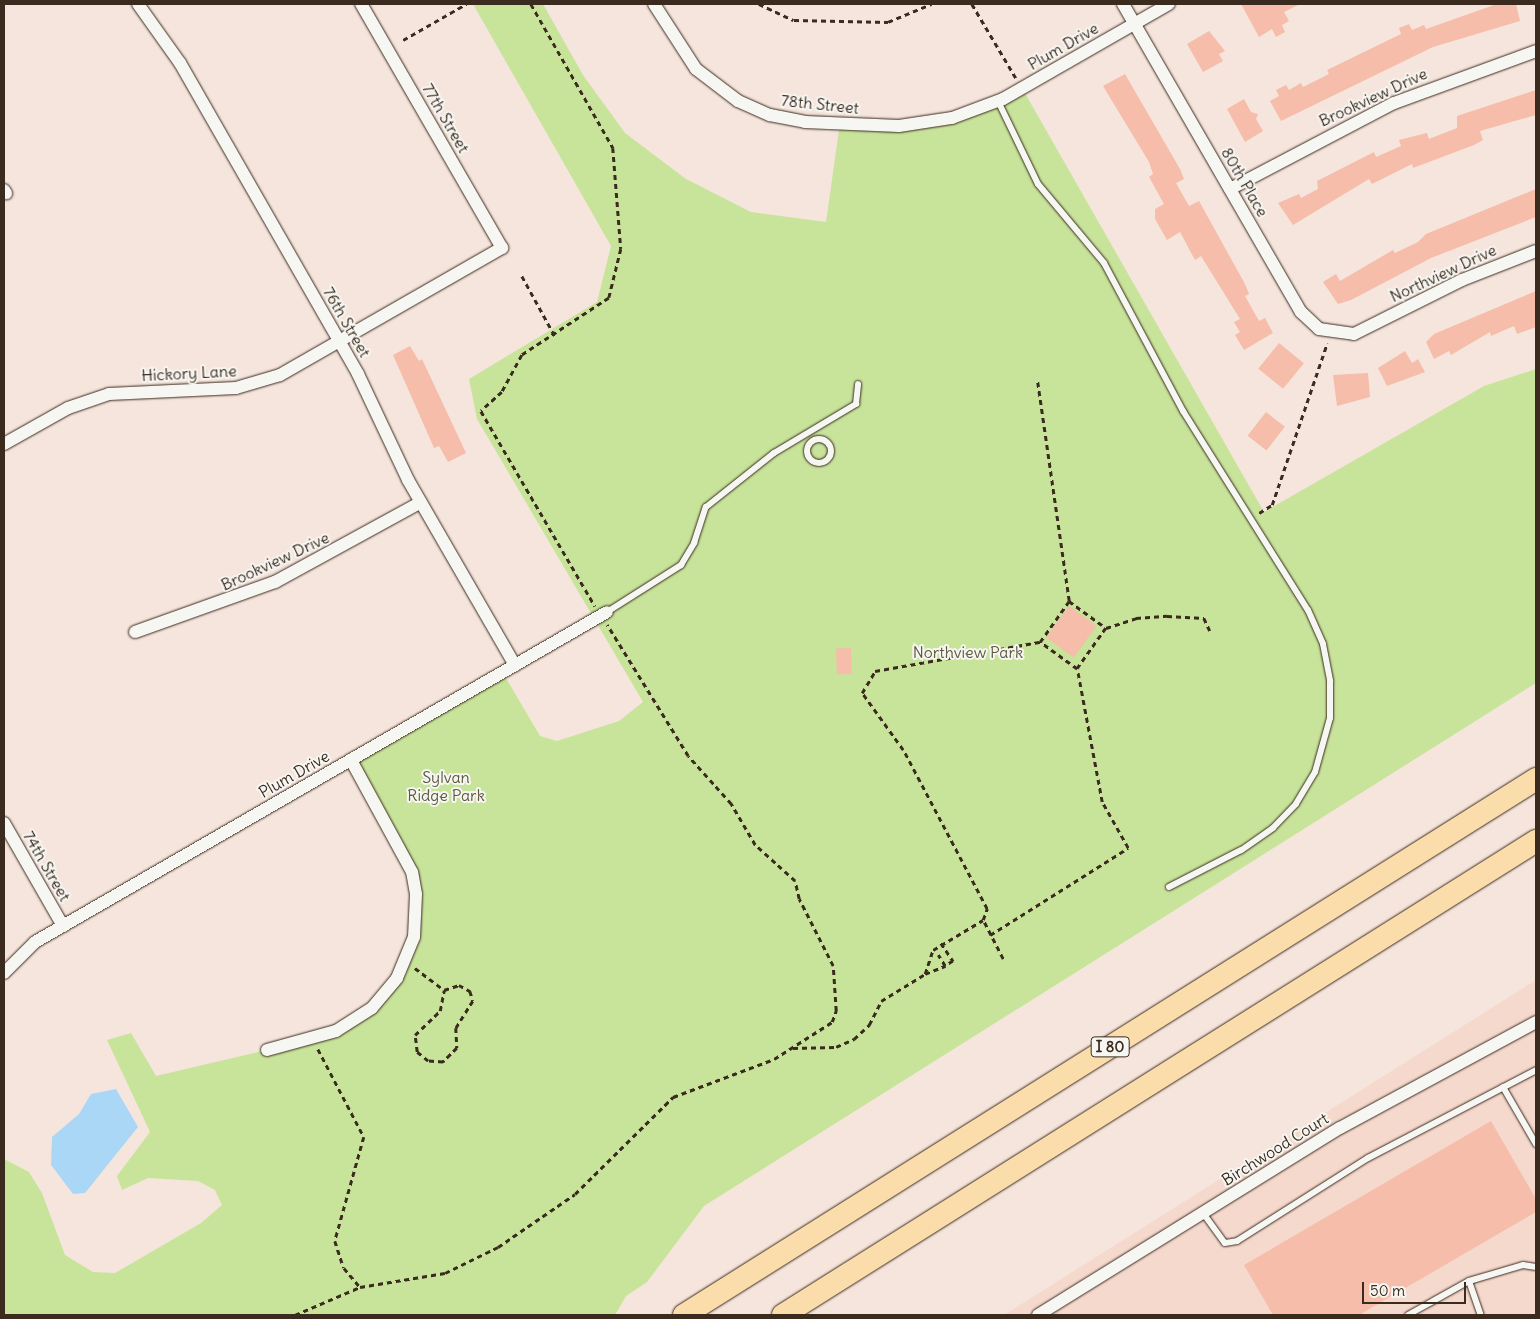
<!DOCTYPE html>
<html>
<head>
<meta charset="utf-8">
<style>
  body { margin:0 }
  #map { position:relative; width:1540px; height:1319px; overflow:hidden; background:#f6e5dc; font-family:Delius,sans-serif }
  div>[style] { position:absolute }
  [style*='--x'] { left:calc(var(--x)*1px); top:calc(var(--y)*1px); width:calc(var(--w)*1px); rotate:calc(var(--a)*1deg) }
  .built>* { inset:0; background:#f6d9cd }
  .green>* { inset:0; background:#c8e49b }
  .water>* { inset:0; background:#aad7f6 }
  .building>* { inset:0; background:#f5bdaa; transform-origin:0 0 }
  .path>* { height:2.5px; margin-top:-1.25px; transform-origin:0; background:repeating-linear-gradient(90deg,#3b2a1e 0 5px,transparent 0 9px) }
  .roads { filter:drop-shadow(0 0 1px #3b2a1e) drop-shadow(0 0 1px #3b2a1e) }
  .service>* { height:6px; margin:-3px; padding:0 3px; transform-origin:3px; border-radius:3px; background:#f6f6f2 }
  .service>.ring { margin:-3px; padding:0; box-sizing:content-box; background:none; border:6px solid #f6f6f2; border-radius:50% }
  .minor>* { height:12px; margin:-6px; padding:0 6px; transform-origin:6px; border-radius:6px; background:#f6f6f2 }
  .motorway>* { height:22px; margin:-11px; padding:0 11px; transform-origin:11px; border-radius:11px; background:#fbddab }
  span { translate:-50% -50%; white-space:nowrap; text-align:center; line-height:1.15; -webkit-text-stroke:4px #f6f6f2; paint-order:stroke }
  .shield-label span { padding:1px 4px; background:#f6f6f2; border:1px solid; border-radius:4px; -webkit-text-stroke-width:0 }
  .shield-label { font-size:15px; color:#3b2a1e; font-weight:700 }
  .street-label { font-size:16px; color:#3b2a1e }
  .park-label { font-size:16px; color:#5e583d }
  .frame { position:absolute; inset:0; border:5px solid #3b2a1e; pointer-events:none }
  .scale { position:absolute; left:1362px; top:1282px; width:104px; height:22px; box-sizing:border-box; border:2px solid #3b2a1e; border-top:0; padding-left:6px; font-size:15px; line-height:18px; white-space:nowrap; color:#3b2a1e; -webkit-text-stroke:4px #f6f6f2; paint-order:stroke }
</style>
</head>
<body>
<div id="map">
  <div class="built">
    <i style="clip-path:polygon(1536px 980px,1536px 1315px,1004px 1315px)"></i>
  </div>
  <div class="green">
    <i style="clip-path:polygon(473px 4px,543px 4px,583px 75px,625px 133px,686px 179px,751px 212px,826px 222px,840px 123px,926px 123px,1022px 88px,1264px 512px,1484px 386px,1536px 369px,1536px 683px,704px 1206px,647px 1282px,626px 1296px,615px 1315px,4px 1315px,4px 1159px,29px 1172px,42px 1193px,65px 1255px,93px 1272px,115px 1273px,201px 1223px,222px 1205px,215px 1190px,198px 1181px,148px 1178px,122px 1190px,117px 1176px,150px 1132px,107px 1040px,131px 1033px,156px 1076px,267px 1050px,355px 1021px,407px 957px,416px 894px,351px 760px,503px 673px,540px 736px,557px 741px,619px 721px,643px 702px,477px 419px,469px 379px,597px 302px,611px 246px)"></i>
  </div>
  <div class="water">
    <i style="clip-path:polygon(116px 1089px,138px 1127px,85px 1193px,73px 1194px,51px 1165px,52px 1137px,79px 1114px,91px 1094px)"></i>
  </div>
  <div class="building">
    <i style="clip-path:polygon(1241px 4px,1300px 4px,1284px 12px,1289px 21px,1282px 25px,1285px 32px,1276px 37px,1272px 29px,1259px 37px)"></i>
    <i style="clip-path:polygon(1497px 4px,1516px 4px,1520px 21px,1433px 47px,1281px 121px,1270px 101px,1279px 96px,1276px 90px,1286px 85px,1289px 90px,1301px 83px,1303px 87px,1329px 74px,1327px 70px,1401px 34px,1399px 28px,1409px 24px,1412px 30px,1424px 25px,1426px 29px)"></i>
    <i style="clip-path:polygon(1209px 31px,1225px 51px,1219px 54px,1223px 61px,1203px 72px,1187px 44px)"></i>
    <i style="clip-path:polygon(1125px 74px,1180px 169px,1184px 179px,1176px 183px,1189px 206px,1199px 201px,1245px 284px,1249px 294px,1245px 296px,1259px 321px,1265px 318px,1273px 333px,1244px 350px,1235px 335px,1240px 332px,1234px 322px,1240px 319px,1201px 256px,1195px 260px,1180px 232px,1167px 240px,1155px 219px,1155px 209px,1164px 204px,1149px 177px,1153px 174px,1149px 162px,1103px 86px)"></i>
    <i style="clip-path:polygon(1536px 90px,1536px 115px,1480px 131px,1483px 140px,1474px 145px,1413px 168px,1412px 164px,1372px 184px,1369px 179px,1293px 225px,1278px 203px,1299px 194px,1301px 198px,1318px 189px,1317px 181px,1374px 152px,1376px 157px,1401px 146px,1399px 140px,1427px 133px,1429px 139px,1457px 128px,1457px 116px)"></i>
    <i style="clip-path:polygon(1244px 99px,1251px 112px,1258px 114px,1256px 119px,1263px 131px,1245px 142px,1227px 109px)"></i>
    <i style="clip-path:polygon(1536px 189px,1536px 217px,1431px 258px,1351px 300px,1338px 304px,1323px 282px,1336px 274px,1340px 281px,1393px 250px,1395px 253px,1418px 242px,1426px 234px)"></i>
    <i style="clip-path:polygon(1536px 291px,1536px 327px,1517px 334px,1514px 326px,1491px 336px,1490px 332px,1451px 355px,1449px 351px,1434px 359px,1426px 342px,1434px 334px)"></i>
    <i style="left:1279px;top:343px;width:32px;height:33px;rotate:39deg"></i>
    <i style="clip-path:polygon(410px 346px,419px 361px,422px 359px,466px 453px,448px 462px,439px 446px,434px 448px,393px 355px)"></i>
    <i style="clip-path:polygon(1405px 351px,1412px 363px,1418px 359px,1425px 372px,1387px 386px,1378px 368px)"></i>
    <i style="clip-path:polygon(1368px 373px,1370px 397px,1337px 406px,1333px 375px)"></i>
    <i style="left:1266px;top:412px;width:24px;height:30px;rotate:38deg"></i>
    <i style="left:1069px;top:606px;width:34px;height:39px;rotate:36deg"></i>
    <i style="left:851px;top:648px;width:26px;height:15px;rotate:88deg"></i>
    <i style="clip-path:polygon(1491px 1121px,1536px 1199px,1536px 1212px,1359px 1315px,1273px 1315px,1244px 1265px)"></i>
  </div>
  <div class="path">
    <i style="--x:531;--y:4;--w:166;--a:60.3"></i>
    <i style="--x:613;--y:148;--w:101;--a:85.5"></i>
    <i style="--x:621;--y:249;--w:50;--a:103.8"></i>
    <i style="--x:609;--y:298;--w:104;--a:146.8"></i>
    <i style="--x:522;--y:355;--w:42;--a:118.4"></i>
    <i style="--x:502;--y:392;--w:28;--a:138"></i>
    <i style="--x:481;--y:411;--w:226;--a:59.7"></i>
    <i style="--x:759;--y:4;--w:38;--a:25"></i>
    <i style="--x:794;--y:20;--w:94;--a:1.2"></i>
    <i style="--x:888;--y:22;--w:47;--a:-22.7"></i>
    <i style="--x:972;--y:4;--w:86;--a:59.3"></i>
    <i style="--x:403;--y:40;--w:73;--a:-29.7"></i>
    <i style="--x:522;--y:276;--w:68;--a:61.2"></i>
    <i style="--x:1259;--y:513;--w:15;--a:-32"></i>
    <i style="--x:1272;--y:505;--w:171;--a:-71.2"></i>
    <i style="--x:1069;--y:601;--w:46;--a:36.1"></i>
    <i style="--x:1106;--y:628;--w:50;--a:125.3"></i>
    <i style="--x:1106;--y:628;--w:32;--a:-18"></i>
    <i style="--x:1136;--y:618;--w:31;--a:-4"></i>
    <i style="--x:1167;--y:616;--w:37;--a:3"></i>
    <i style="--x:1204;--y:618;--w:14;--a:65"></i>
    <i style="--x:990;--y:935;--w:163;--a:-32.2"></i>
    <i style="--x:1128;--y:848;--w:53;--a:-119.5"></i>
    <i style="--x:1102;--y:802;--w:135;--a:-100.6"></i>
    <i style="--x:1077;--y:669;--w:46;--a:-143.9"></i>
    <i style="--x:941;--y:943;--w:22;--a:56"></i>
    <i style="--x:953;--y:961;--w:9;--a:148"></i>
    <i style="--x:1003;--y:959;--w:44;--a:-117.1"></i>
    <i style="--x:983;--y:920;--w:12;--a:-70"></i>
    <i style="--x:987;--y:909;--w:180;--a:-117.8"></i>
    <i style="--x:903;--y:750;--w:70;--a:-125.7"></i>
    <i style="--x:862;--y:693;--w:26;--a:-59"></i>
    <i style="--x:875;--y:671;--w:168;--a:-10"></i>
    <i style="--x:1040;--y:642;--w:50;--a:-54.7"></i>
    <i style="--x:1069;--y:601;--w:223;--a:-98.2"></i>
    <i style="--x:415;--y:968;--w:36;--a:37"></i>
    <i style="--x:925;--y:974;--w:22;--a:-22"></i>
    <i style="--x:945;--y:966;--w:13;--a:-122"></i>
    <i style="--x:459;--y:985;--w:13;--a:29"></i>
    <i style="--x:470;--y:991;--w:10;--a:73"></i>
    <i style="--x:473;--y:1001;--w:32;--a:122"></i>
    <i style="--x:456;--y:1028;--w:20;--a:87"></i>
    <i style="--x:457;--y:1048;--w:20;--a:135"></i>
    <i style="--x:443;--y:1062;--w:15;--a:-176"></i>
    <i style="--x:428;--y:1061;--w:14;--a:-141"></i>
    <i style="--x:417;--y:1052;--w:17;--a:-97"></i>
    <i style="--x:415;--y:1035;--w:35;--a:-44"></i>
    <i style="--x:440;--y:1011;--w:21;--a:-79"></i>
    <i style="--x:444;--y:990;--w:16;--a:-18"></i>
    <i style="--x:793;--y:1048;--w:43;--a:-1.3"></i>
    <i style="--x:836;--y:1047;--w:20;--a:-24"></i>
    <i style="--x:854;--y:1039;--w:21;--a:-43"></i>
    <i style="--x:869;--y:1025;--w:27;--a:-63"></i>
    <i style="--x:881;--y:1001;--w:52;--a:-31.5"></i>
    <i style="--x:925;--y:974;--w:25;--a:-72"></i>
    <i style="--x:933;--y:950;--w:58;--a:-31"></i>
    <i style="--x:318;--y:1049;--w:99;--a:62.4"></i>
    <i style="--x:364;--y:1137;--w:108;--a:105.6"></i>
    <i style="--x:335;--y:1241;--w:28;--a:72"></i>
    <i style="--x:344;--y:1268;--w:25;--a:50"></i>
    <i style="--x:295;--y:1315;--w:71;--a:-23.3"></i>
    <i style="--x:360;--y:1287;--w:86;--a:-9.4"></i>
    <i style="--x:445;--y:1273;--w:59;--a:-26.1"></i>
    <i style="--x:498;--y:1247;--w:93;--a:-34.5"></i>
    <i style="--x:575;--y:1194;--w:138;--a:-44.7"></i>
    <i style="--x:673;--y:1097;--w:108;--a:-20.6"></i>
    <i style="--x:774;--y:1059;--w:69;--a:-32.5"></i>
    <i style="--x:832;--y:1022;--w:12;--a:-70"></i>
    <i style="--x:836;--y:1011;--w:45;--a:-93.8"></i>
    <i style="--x:833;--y:966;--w:75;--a:-116.9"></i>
    <i style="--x:799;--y:899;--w:18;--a:-103"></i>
    <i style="--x:795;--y:881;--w:54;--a:-138"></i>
    <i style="--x:755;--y:845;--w:48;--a:-120.3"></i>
    <i style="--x:731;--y:804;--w:64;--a:-131.9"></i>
    <i style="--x:688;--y:756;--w:154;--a:-121.7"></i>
  </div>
  <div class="roads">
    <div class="service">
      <i style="--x:998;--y:101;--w:92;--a:64.3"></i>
      <i style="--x:1038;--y:184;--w:103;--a:50.1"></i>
      <i style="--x:1104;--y:263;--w:168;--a:61.9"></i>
      <i style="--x:1183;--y:411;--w:235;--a:57.9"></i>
      <i style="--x:1308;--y:610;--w:37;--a:66"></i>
      <i style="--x:1323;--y:644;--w:38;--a:79"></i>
      <i style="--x:1330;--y:681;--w:37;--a:90"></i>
      <i style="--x:1330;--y:718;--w:56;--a:105.5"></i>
      <i style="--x:1315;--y:772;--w:37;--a:121"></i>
      <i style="--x:1296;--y:804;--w:33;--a:134"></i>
      <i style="--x:1273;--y:828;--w:39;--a:145"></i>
      <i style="--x:1241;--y:850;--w:81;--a:152.8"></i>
      <i class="ring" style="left:807px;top:439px;width:18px;height:18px"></i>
      <i style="--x:607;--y:612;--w:88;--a:-32.4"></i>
      <i style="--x:681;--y:565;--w:26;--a:-59"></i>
      <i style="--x:694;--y:543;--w:38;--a:-72"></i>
      <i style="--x:706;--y:507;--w:87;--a:-38.5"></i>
      <i style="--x:774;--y:453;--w:96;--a:-30.9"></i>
      <i style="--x:856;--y:404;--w:20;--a:-84"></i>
      <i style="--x:1503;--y:1087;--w:66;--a:59.9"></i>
      <i style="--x:1203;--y:1213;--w:37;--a:54"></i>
      <i style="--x:1225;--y:1243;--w:12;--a:-9"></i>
      <i style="--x:1237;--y:1241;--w:155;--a:-32.4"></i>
      <i style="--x:1368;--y:1158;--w:190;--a:-27.6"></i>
      <i style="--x:1469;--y:1281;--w:36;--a:71"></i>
      <i style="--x:1408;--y:1315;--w:70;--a:-29.1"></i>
      <i style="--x:1469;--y:1281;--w:56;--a:-16.5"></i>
      <i style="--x:1523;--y:1265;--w:13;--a:9"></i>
    </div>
    <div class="minor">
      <i style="--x:138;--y:4;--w:72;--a:54.6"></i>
      <i style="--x:180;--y:63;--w:358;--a:60.2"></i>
      <i style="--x:358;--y:374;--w:117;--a:64.7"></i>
      <i style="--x:408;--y:480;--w:214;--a:60"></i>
      <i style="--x:654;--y:4;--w:77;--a:57.1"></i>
      <i style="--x:696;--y:69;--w:53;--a:37.3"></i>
      <i style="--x:738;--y:101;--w:35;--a:24"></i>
      <i style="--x:770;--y:115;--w:36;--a:11"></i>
      <i style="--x:805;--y:122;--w:94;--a:2.4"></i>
      <i style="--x:899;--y:126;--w:54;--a:-8.6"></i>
      <i style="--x:952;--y:118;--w:54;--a:-20.4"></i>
      <i style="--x:1003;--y:99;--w:191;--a:-29.8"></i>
      <i style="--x:1123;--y:4;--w:356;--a:60"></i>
      <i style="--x:1301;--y:312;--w:25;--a:43"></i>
      <i style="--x:1319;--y:329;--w:35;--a:8"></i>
      <i style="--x:1354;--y:334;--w:121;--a:-26.6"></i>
      <i style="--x:1462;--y:280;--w:79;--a:-21.4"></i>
      <i style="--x:1230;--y:189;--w:185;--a:-27.7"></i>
      <i style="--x:1394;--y:103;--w:151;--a:-20.1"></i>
      <i style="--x:4;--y:190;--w:4;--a:56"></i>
      <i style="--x:4;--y:444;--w:73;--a:-29.4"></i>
      <i style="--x:68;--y:408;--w:43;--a:-18.9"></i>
      <i style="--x:109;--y:394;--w:127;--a:-2.7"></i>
      <i style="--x:236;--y:388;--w:46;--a:-16.5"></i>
      <i style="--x:280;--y:375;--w:256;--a:-29.8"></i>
      <i style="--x:502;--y:248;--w:282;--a:-120"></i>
      <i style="--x:135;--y:632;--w:149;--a:-19.7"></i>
      <i style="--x:275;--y:582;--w:166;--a:-28.7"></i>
      <i style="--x:4;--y:823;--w:119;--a:60.2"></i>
      <i style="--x:4;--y:973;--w:44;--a:-45"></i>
      <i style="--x:35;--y:942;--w:660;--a:-29.98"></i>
      <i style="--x:267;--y:1050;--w:72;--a:-15.4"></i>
      <i style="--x:336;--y:1031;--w:43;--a:-32.6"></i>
      <i style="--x:372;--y:1008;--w:39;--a:-50"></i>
      <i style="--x:397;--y:978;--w:44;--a:-67.5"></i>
      <i style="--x:414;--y:937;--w:43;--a:-87.3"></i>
      <i style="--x:416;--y:894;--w:22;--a:-100"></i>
      <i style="--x:412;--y:872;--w:128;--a:-118.6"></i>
      <i style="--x:1038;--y:1315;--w:355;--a:-31.8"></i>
      <i style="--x:1340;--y:1128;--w:223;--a:-28.4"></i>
    </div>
    <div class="motorway">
      <i style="--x:684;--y:1315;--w:1007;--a:-32.17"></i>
      <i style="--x:783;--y:1315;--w:890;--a:-32.19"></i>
    </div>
  </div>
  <div class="shield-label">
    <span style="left:1110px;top:1047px">I 80</span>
  </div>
  <div class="street-label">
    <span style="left:1063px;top:46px;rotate:-30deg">Plum Drive</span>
    <span style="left:1373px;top:97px;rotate:-25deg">Brookview Drive</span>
    <span style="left:820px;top:104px;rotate:6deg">78th Street</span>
    <span style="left:446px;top:118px;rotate:60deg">77th Street</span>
    <span style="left:1245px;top:182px;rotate:60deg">80th Place</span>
    <span style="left:1443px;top:273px;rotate:-25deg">Northview Drive</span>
    <span style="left:347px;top:322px;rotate:60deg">76th Street</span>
    <span style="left:189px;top:373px;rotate:-3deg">Hickory Lane</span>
    <span style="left:275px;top:561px;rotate:-25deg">Brookview Drive</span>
    <span style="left:294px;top:774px;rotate:-30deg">Plum Drive</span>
    <span style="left:47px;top:866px;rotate:60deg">74th Street</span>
    <span style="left:1275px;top:1149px;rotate:-32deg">Birchwood Court</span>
  </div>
  <div class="park-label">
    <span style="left:968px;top:652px">Northview Park</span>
    <span style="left:446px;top:786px">Sylvan<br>Ridge Park</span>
  </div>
  <div class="frame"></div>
  <div class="scale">50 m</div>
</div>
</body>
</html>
